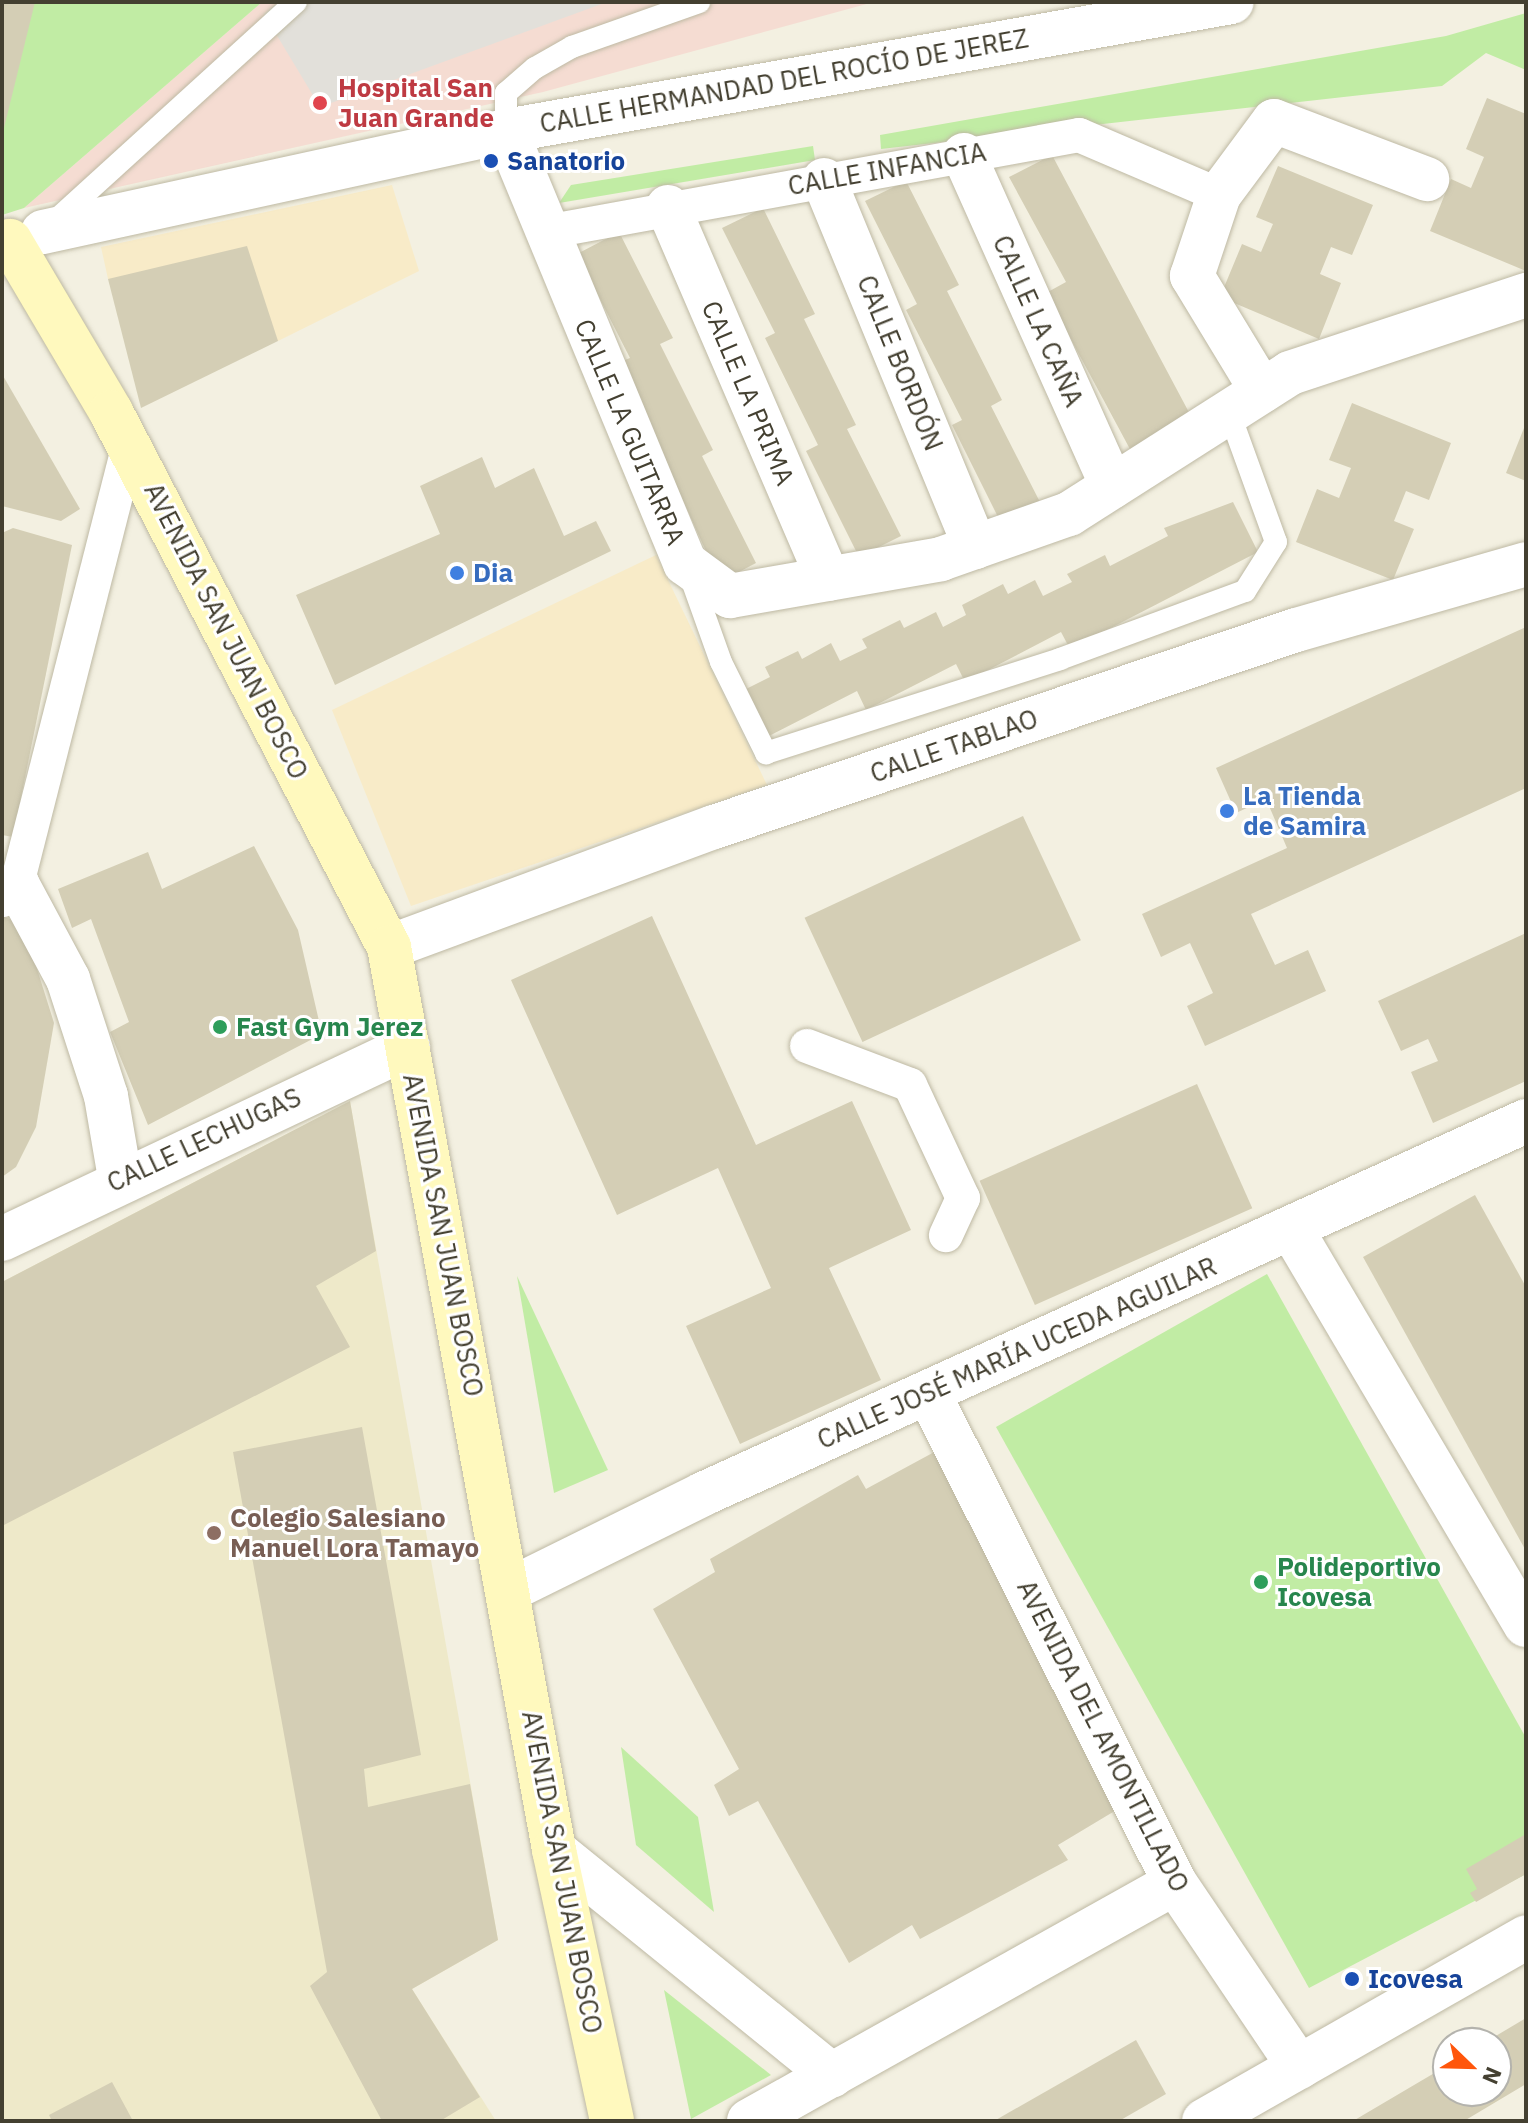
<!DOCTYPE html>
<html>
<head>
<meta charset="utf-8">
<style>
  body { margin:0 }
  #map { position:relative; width:1528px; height:2123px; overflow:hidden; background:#f3f0e1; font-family:"IBM Plex Sans",sans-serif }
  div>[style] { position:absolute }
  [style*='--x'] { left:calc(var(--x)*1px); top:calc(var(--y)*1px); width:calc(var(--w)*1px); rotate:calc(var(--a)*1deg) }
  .commercial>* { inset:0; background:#f8ebc8 }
  .education>* { inset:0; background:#eee9c9 }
  .medical>* { inset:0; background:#f5dcd2 }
  .green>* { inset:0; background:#c1eca4 }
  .parking>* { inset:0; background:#e2e0da }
  .building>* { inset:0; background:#d4ceb5; transform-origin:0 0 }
  .roads { filter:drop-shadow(0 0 2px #beb9a3) drop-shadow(0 0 2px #beb9a3) }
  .service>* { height:22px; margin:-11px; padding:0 11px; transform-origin:11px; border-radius:11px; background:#fff }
  .pedestrian>* { height:34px; margin:-17px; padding:0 17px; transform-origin:17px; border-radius:17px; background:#fff }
  .minor>* { height:44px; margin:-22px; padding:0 22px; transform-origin:22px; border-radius:22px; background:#fff }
  .tertiary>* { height:44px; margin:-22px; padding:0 22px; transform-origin:22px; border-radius:22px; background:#fff }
  .secondary>* { height:44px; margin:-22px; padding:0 22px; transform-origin:22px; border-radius:22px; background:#fff9be }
  .dots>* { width:22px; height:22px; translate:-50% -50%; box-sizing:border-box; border:4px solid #fff; border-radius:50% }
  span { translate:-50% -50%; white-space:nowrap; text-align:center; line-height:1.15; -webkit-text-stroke:6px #fff; paint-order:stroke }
  .street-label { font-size:26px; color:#444031 }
  .health-label { font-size:26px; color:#be3a42; font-weight:700 }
  .left { translate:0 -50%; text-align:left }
  .transit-label { font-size:26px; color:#164399; font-weight:700 }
  .shop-label { font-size:26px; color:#366cbe; font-weight:700 }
  .leisure-label { font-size:26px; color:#27864d; font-weight:700 }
  .education-label { font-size:26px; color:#785e54; font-weight:700 }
  .frame { position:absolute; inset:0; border:4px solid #444031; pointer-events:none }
  .north { position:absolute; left:1432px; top:2027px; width:80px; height:80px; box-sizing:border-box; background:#fff; border:2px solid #b4b3ad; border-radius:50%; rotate:113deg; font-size:22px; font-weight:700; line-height:32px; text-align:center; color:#444031 }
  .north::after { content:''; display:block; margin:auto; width:28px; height:36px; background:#ff560b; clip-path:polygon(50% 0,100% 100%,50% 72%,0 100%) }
</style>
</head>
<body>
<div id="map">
  <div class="commercial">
    <i style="clip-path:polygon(392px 185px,419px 271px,278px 341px,108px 279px,101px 247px)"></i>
    <i style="clip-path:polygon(656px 555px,767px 785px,411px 906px,332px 710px)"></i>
  </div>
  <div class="education">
    <i style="clip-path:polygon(350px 1101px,498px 1940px,412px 1989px,496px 2121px,2px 2121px,2px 1282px)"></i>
  </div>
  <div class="medical">
    <i style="clip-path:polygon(262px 2px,874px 2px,543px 92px,24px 208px)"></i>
  </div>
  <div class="green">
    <i style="clip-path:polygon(2px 2px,262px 2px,24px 208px,2px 215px)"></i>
    <i style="clip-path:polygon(1526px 13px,1526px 70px,1486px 53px,1442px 86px,881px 149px,880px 135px,1446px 36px)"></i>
    <i style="clip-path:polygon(813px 146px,815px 160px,559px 203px,571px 185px)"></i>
    <i style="clip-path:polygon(1267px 1274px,1526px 1738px,1526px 1874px,1309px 1988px,996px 1427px)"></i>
    <i style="clip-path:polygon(517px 1276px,608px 1470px,554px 1493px)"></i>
    <i style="clip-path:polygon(621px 1747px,698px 1817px,714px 1912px,636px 1845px)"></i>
    <i style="clip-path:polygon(664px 1990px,771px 2075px,691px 2119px)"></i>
  </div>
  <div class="parking">
    <i style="clip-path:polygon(278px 2px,607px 2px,320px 107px,264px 14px)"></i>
  </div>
  <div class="building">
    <i style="clip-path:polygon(2px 2px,35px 2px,3px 132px,2px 132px)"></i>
    <i style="clip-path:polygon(1487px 98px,1526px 114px,1526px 271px,1430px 231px,1451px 179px,1471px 188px,1484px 157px,1466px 149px)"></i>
    <i style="clip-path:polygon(1052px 155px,1192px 418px,1131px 451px,1046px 293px,1066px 282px,1009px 177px)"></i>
    <i style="clip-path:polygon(1278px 166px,1373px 205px,1352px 255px,1331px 247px,1320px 274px,1341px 283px,1319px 339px,1220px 297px,1242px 244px,1261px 252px,1273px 224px,1256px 217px)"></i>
    <i style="clip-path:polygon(906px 181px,959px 285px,947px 291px,1002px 400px,991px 406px,1043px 508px,1004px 529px,952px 425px,962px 420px,906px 310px,917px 304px,865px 201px)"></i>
    <i style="clip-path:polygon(763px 208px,815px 314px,804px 319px,856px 425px,847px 429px,901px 536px,859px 557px,806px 451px,818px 445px,765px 338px,775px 333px,722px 228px)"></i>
    <i style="clip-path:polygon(619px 232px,673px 338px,660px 344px,713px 450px,702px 456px,756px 563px,720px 582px,620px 362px,630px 358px,577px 254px)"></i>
    <i style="clip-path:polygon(247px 246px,278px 341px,141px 408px,108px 279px)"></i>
    <i style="clip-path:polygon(2px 374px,80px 509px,61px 521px,2px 506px)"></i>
    <i style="clip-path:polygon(1352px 403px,1451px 443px,1429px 500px,1406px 491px,1394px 521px,1414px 529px,1393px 580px,1296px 542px,1317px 489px,1339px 498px,1351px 468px,1329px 460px)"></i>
    <i style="clip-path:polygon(1526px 423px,1526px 481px,1506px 473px)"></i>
    <i style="clip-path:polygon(482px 457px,495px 488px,534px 468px,564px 536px,596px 521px,611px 551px,335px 685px,296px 595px,440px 534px,420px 486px)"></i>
    <i style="clip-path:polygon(1233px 502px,1258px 552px,1070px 649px,1061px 632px,965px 682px,956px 664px,866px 710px,857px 691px,765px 738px,742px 691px,770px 677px,765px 667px,798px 651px,802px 659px,831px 643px,840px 661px,867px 648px,862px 639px,900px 620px,904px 628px,936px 612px,943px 627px,966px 615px,962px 605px,1003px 584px,1008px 594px,1035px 580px,1043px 596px,1072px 582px,1067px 574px,1105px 555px,1110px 566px,1168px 536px,1164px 528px)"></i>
    <i style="clip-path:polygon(13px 528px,72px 545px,13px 837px,2px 835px,2px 533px)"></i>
    <i style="clip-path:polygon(1526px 627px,1526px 788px,1251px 914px,1275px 965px,1308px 950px,1326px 991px,1205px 1046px,1187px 1006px,1213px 993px,1190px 943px,1161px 957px,1142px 914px,1287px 848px,1266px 799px,1236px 813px,1216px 768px)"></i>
    <i style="left:1023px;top:816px;width:137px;height:241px;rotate:65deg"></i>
    <i style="clip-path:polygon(254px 846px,298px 930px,322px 1034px,148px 1125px,110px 1032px,129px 1022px,91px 919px,72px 928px,58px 889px,148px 852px,162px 889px)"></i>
    <i style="clip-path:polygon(2px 916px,23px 924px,54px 1023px,36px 1127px,16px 1167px,2px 1177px)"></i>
    <i style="clip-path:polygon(652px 916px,756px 1145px,852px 1101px,911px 1230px,829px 1268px,881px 1380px,740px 1444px,686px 1326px,771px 1288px,718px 1168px,617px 1215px,511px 980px)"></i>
    <i style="clip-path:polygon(1526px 933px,1526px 1081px,1433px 1123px,1411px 1072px,1438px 1061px,1428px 1039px,1401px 1051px,1378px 1001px)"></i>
    <i style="left:1197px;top:1084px;width:136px;height:238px;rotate:66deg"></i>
    <i style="clip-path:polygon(350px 1101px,376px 1251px,316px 1286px,350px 1347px,2px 1526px,2px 1282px)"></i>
    <i style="clip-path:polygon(1475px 1195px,1526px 1287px,1526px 1551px,1363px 1257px)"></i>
    <i style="clip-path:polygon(362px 1427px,421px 1755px,364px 1769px,368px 1807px,470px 1784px,498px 1940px,412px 1989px,480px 2097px,440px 2121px,382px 2121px,310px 1986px,327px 1972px,233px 1452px)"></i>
    <i style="clip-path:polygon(938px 1450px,1133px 1800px,1058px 1845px,1068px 1860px,920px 1939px,912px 1925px,849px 1963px,758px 1801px,729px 1816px,714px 1785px,739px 1769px,653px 1609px,715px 1572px,710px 1559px,858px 1475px,866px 1489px)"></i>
    <i style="clip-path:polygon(1526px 1834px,1526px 1874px,1476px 1902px,1470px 1893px,1477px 1889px,1466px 1869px)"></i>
    <i style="clip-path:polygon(1526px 2018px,1526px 2084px,1464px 2121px,1353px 2121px,1448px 2065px,1448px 2091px,1496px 2091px,1496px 2043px,1484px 2043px)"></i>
    <i style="clip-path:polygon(1136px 2040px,1166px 2094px,1119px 2121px,994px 2121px)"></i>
    <i style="clip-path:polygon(112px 2082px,133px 2121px,52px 2121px,49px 2115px)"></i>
  </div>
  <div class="roads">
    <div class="service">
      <i style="--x:506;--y:131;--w:38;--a:-90"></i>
      <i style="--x:506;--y:93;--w:38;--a:-41"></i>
      <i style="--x:535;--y:68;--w:43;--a:-29.6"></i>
      <i style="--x:572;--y:47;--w:135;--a:-19.5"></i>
      <i style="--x:54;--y:222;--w:327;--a:-42.3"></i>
      <i style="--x:690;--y:575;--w:92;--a:70.4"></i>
      <i style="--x:721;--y:662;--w:102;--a:63.7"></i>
      <i style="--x:766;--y:753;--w:309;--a:-17.7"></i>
      <i style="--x:1060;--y:659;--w:197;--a:-20.2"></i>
      <i style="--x:1245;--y:591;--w:58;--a:-57.7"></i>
      <i style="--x:1276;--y:542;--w:138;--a:-109.9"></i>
    </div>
    <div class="pedestrian">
      <i style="--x:546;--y:232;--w:542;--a:-10.31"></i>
      <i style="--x:1079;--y:135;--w:152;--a:23.2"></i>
      <i style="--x:17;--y:884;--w:454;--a:-75.7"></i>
      <i style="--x:807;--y:1046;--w:110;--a:20.7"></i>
      <i style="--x:910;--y:1085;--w:125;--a:64.9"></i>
      <i style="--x:963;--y:1198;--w:41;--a:114.7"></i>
    </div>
    <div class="minor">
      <i style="--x:506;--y:131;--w:468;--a:67.5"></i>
      <i style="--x:685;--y:563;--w:56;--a:36.3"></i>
      <i style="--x:730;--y:596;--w:214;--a:-9.9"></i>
      <i style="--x:941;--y:559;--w:136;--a:-19.4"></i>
      <i style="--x:1069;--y:514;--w:262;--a:-32.5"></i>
      <i style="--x:1290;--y:373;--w:249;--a:-18.3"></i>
      <i style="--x:964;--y:155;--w:363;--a:65.9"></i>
      <i style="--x:824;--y:180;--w:397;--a:67.6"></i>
      <i style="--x:668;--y:207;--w:405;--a:66.7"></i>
      <i style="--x:1262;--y:391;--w:135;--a:-121.3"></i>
      <i style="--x:1192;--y:276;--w:85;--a:-71.6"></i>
      <i style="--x:1219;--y:195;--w:92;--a:-53.4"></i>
      <i style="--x:1274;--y:121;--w:164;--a:20.8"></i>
      <i style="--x:2;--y:895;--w:19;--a:-36"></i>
      <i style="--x:17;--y:884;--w:108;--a:61.8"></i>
      <i style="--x:68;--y:979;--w:123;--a:72"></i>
      <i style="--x:106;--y:1096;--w:83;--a:80.3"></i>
      <i style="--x:389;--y:947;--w:346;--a:-20.3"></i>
      <i style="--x:714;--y:827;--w:614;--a:-18.7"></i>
      <i style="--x:1296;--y:630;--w:239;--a:-16"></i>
      <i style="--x:1292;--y:1230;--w:459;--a:59.4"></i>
      <i style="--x:2;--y:1239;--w:449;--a:-25.3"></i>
      <i style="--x:928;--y:1392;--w:550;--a:63.3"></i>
      <i style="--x:1175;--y:1883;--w:222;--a:56"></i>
      <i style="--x:511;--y:1589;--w:214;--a:-26.3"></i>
      <i style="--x:703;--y:1494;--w:904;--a:-24.38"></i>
      <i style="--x:554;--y:1850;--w:358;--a:39"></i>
      <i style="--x:749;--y:2121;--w:488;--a:-29.2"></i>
      <i style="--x:1204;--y:2121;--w:371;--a:-29.7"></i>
    </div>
    <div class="tertiary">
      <i style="--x:43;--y:232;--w:474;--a:-12.3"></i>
      <i style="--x:506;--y:131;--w:737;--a:-10.08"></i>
    </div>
    <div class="secondary">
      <i style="--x:2;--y:243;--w:8;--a:-14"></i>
      <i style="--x:10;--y:241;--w:199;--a:59.4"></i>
      <i style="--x:111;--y:412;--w:603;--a:62.54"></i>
      <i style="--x:389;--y:947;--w:918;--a:79.64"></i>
      <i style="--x:554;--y:1850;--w:277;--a:77.9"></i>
    </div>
  </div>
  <div class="dots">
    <i style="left:320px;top:103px;background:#e0444e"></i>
    <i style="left:491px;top:161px;background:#1a4fb4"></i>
    <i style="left:457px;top:573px;background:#3f7fe0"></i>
    <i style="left:1227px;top:811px;background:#3f7fe0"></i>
    <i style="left:220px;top:1027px;background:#2e9e5b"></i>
    <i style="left:214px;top:1533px;background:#8d6e63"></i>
    <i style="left:1261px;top:1582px;background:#2e9e5b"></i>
    <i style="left:1352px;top:1979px;background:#1a4fb4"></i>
  </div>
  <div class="street-label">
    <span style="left:784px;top:81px;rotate:-10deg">CALLE HERMANDAD DEL ROCÍO DE JEREZ</span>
    <span style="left:887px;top:169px;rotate:-10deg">CALLE INFANCIA</span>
    <span style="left:1038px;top:321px;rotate:66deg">CALLE LA CAÑA</span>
    <span style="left:900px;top:363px;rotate:68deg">CALLE BORDÓN</span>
    <span style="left:748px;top:393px;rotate:67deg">CALLE LA PRIMA</span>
    <span style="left:630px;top:432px;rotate:67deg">CALLE LA GUITARRA</span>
    <span style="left:226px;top:631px;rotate:63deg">AVENIDA SAN JUAN BOSCO</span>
    <span style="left:954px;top:746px;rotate:-19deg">CALLE TABLAO</span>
    <span style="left:204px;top:1140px;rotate:-25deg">CALLE LECHUGAS</span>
    <span style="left:443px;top:1235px;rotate:79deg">AVENIDA SAN JUAN BOSCO</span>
    <span style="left:1017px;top:1353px;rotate:-24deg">CALLE JOSÉ MARÍA UCEDA AGUILAR</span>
    <span style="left:1103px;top:1736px;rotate:63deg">AVENIDA DEL AMONTILLADO</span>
    <span style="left:562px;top:1872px;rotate:79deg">AVENIDA SAN JUAN BOSCO</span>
  </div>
  <div class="health-label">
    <span class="left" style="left:338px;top:103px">Hospital San<br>Juan Grande</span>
  </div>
  <div class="transit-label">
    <span class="left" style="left:507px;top:161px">Sanatorio</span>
    <span class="left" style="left:1368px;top:1979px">Icovesa</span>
  </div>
  <div class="shop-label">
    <span class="left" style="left:473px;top:573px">Dia</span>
    <span class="left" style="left:1243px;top:811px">La Tienda<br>de Samira</span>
  </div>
  <div class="leisure-label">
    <span class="left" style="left:236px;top:1027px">Fast Gym Jerez</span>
    <span class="left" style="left:1277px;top:1582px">Polideportivo<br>Icovesa</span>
  </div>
  <div class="education-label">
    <span class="left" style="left:230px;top:1533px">Colegio Salesiano<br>Manuel Lora Tamayo</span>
  </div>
  <div class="frame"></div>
  <div class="north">N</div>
</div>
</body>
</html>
